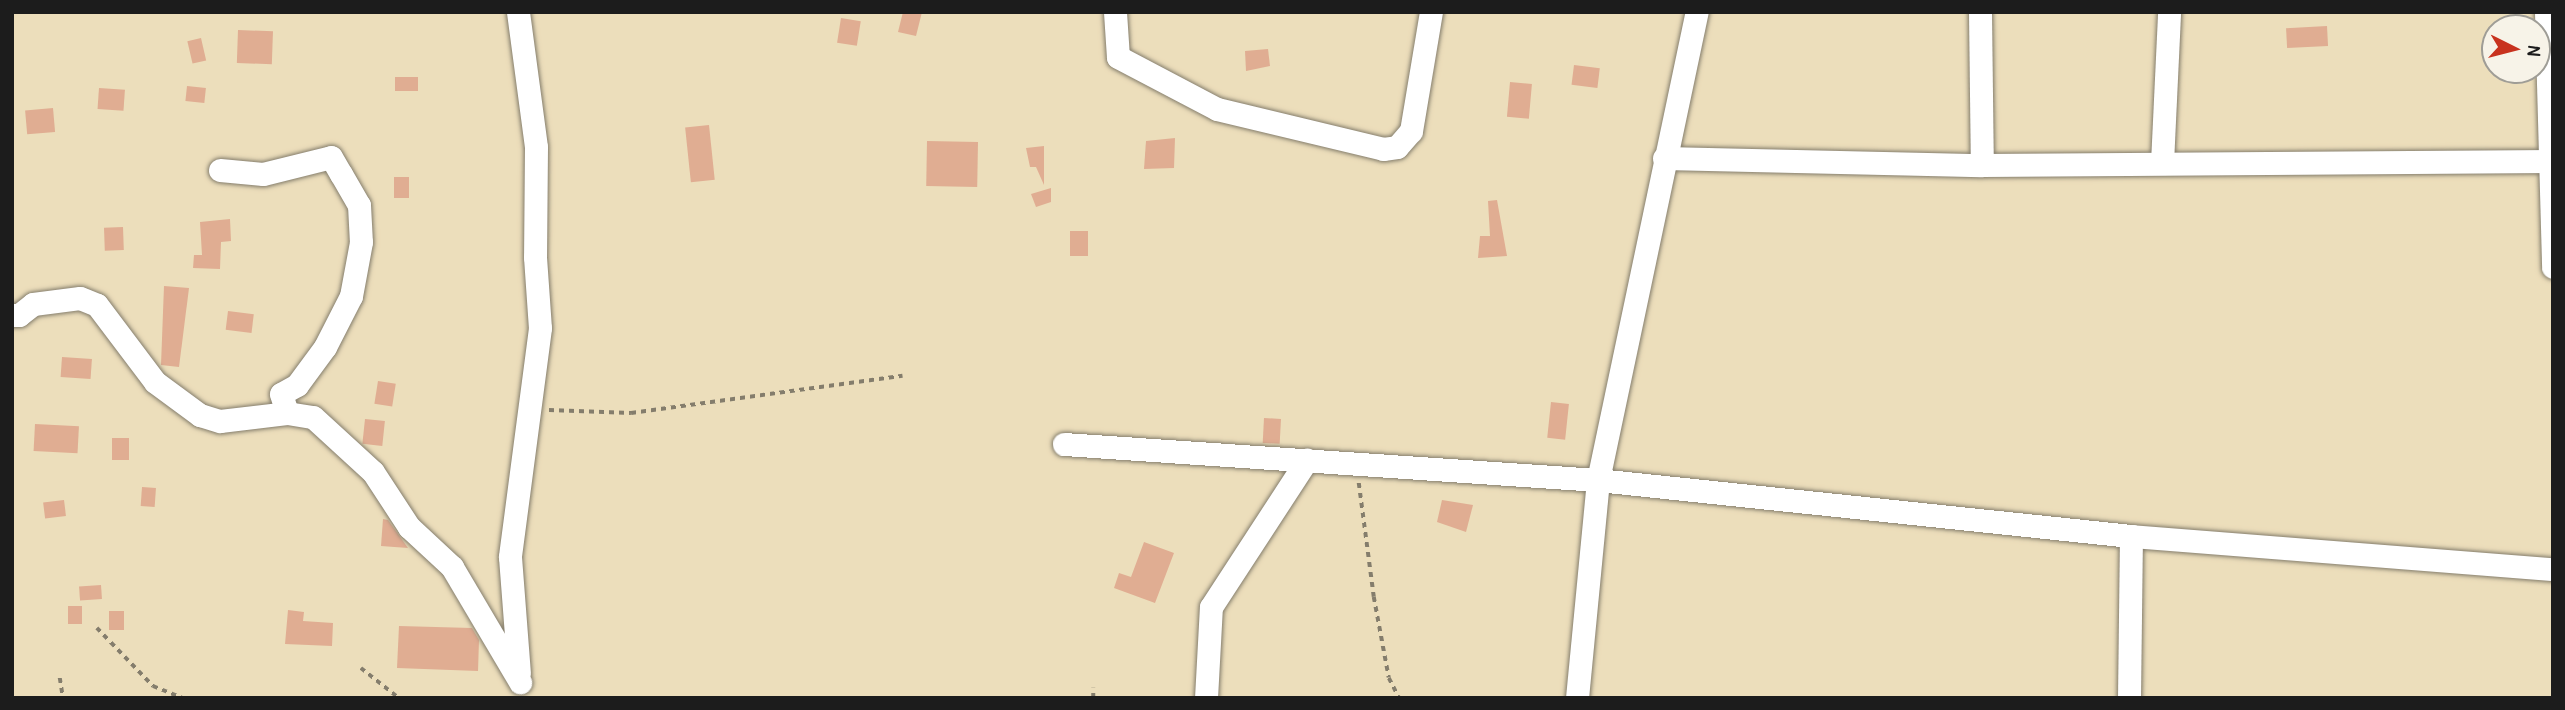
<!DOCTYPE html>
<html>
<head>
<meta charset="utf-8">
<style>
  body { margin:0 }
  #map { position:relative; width:2565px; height:710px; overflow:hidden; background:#ecdebb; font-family:"Patrick Hand",sans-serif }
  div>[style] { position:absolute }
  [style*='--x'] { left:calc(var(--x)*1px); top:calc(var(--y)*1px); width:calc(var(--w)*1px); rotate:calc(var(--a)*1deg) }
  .building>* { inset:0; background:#e0ad92; transform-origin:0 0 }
  .path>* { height:3.5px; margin-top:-1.75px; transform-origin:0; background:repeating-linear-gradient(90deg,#847d6c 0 5px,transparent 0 10px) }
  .roads { filter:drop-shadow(0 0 2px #847d6c) drop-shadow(0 0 2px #847d6c) }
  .minor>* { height:23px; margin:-11.5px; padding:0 11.5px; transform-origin:11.5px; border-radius:11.5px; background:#fff }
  span { translate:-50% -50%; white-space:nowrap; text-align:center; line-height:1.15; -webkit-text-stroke:7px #f7f3e8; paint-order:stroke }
  .frame { position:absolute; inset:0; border:14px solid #1c1c1c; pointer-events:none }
  .north { position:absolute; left:2481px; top:14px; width:70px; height:70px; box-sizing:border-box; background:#f7f3e8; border:2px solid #9f9d96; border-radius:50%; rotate:96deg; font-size:19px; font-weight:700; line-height:28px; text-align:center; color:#1c1c1c }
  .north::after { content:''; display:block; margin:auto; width:24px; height:32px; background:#c8321e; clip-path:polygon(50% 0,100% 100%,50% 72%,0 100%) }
</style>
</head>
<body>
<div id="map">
  <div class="building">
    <i style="clip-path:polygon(903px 12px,922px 12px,916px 36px,898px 32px)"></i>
    <i style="left:841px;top:18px;width:20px;height:25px;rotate:9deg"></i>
    <i style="left:2327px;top:26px;width:20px;height:41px;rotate:87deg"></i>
    <i style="left:238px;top:30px;width:35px;height:33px;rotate:2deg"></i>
    <i style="left:201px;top:38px;width:23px;height:14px;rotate:77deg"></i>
    <i style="clip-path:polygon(1268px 49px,1270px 66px,1246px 71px,1245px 51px)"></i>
    <i style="left:1574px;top:65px;width:26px;height:20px;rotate:7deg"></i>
    <i style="left:418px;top:77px;width:14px;height:23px;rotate:90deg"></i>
    <i style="left:1510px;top:82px;width:22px;height:35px;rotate:5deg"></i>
    <i style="left:187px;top:86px;width:19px;height:15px;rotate:6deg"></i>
    <i style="left:99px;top:88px;width:26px;height:21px;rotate:4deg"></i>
    <i style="left:53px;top:108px;width:24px;height:28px;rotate:85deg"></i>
    <i style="left:709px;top:125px;width:55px;height:24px;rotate:84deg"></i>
    <i style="clip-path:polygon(1175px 138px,1174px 168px,1144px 169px,1146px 141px)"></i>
    <i style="left:927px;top:141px;width:51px;height:45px;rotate:1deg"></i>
    <i style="clip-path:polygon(1044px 146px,1044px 185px,1036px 167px,1030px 167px,1026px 148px)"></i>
    <i style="left:394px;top:177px;width:15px;height:21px"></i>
    <i style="clip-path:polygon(1051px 188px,1051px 202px,1036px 207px,1031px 194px)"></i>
    <i style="clip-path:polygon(1497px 200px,1507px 256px,1478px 258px,1480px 236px,1490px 236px,1488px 201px)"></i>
    <i style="clip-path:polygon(230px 219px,231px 241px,221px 242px,220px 269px,193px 268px,194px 255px,202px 255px,200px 222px)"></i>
    <i style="left:123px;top:227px;width:23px;height:19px;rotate:88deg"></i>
    <i style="left:1070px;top:231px;width:18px;height:25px"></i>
    <i style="clip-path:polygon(164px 286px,189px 288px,179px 367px,161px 365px)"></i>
    <i style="left:228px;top:311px;width:26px;height:19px;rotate:7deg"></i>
    <i style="left:62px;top:357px;width:30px;height:20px;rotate:4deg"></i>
    <i style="left:378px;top:381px;width:18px;height:23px;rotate:9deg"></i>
    <i style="left:1551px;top:402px;width:18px;height:36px;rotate:6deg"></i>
    <i style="left:1264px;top:418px;width:17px;height:25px;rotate:3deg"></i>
    <i style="left:365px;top:419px;width:20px;height:25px;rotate:6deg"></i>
    <i style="left:35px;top:424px;width:44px;height:27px;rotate:3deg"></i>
    <i style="left:129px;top:438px;width:22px;height:17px;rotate:90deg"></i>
    <i style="left:142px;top:487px;width:14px;height:19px;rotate:4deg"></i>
    <i style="left:64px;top:500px;width:16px;height:21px;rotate:83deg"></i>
    <i style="clip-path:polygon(1442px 500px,1473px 505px,1466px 532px,1437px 522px)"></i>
    <i style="clip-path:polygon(383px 519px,388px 520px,408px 548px,381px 546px)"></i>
    <i style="clip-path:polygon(1144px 542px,1174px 553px,1155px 603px,1114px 588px,1119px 573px,1131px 577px)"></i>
    <i style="left:101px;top:585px;width:14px;height:22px;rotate:86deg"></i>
    <i style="left:68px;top:606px;width:14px;height:18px"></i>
    <i style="clip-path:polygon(288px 610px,304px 612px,303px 621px,333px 623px,332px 646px,285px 644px)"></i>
    <i style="left:109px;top:611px;width:15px;height:19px"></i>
    <i style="clip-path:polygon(399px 626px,472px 628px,479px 640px,478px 671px,397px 668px)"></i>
  </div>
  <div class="path">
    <i style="--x:549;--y:410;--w:82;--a:2.1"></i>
    <i style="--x:631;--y:413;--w:274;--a:-7.8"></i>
    <i style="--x:1359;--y:483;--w:115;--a:82.5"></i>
    <i style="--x:1374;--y:597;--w:82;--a:79.5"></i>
    <i style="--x:1389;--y:678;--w:22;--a:63"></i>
    <i style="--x:97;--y:628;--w:81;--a:46"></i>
    <i style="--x:153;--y:686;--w:31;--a:22"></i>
    <i style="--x:361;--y:668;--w:48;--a:38.3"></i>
    <i style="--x:60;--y:678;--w:20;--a:81"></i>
    <i style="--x:1093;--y:698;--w:10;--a:-90"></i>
  </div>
  <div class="roads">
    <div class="minor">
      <i style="--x:518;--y:12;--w:136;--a:82.4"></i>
      <i style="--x:536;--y:147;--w:110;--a:90.5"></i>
      <i style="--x:535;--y:257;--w:71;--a:86"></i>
      <i style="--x:540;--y:328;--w:231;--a:97.5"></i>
      <i style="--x:510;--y:557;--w:116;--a:85.6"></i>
      <i style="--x:1115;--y:12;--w:45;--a:86.2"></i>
      <i style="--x:1118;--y:57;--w:112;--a:27.7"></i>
      <i style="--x:1217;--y:109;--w:171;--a:13.5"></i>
      <i style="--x:1383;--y:149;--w:14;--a:-8"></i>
      <i style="--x:1397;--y:147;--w:21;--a:-49"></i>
      <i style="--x:1411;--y:131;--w:121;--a:-80.5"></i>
      <i style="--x:1980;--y:12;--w:153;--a:89.3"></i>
      <i style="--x:2546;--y:12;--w:255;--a:88.4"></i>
      <i style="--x:1664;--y:158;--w:318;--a:1.3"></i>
      <i style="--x:1982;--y:165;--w:571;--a:-0.4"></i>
      <i style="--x:2162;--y:163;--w:151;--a:-87.3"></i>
      <i style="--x:220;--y:170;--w:43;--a:5.3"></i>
      <i style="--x:263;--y:174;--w:70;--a:-14"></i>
      <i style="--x:331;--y:157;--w:20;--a:60"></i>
      <i style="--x:341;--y:174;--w:36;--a:60"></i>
      <i style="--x:359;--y:205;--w:37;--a:87"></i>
      <i style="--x:361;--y:242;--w:55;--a:100.5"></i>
      <i style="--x:351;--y:296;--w:57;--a:117"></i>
      <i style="--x:325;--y:347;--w:47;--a:126.4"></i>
      <i style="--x:297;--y:385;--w:18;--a:151"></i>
      <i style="--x:281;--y:394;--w:20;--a:72"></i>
      <i style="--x:287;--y:413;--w:26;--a:9"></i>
      <i style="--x:313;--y:417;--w:81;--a:42.5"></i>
      <i style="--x:373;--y:472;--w:66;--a:56.8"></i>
      <i style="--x:409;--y:527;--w:59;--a:42.9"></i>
      <i style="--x:452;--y:567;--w:134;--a:59.4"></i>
      <i style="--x:12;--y:315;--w:7;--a:0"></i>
      <i style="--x:19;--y:315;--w:18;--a:-38"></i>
      <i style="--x:33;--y:304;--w:47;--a:-7.3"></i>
      <i style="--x:80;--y:298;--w:18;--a:22"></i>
      <i style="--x:97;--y:305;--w:96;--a:53"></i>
      <i style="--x:155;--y:382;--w:56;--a:36.3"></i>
      <i style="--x:200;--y:415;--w:21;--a:17"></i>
      <i style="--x:220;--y:421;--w:67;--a:-6.8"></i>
      <i style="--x:1064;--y:444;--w:535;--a:3.86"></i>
      <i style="--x:1598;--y:480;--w:536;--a:6"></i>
      <i style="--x:2131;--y:536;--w:423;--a:4.5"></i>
      <i style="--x:1206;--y:698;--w:91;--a:-86.9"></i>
      <i style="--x:1211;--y:607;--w:176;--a:-56.9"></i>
      <i style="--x:1577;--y:698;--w:219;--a:-84.5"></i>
      <i style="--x:1598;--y:480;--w:478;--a:-78.1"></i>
      <i style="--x:2129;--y:698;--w:162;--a:-89.3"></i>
    </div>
  </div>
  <div class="frame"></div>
  <div class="north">N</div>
</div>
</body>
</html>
